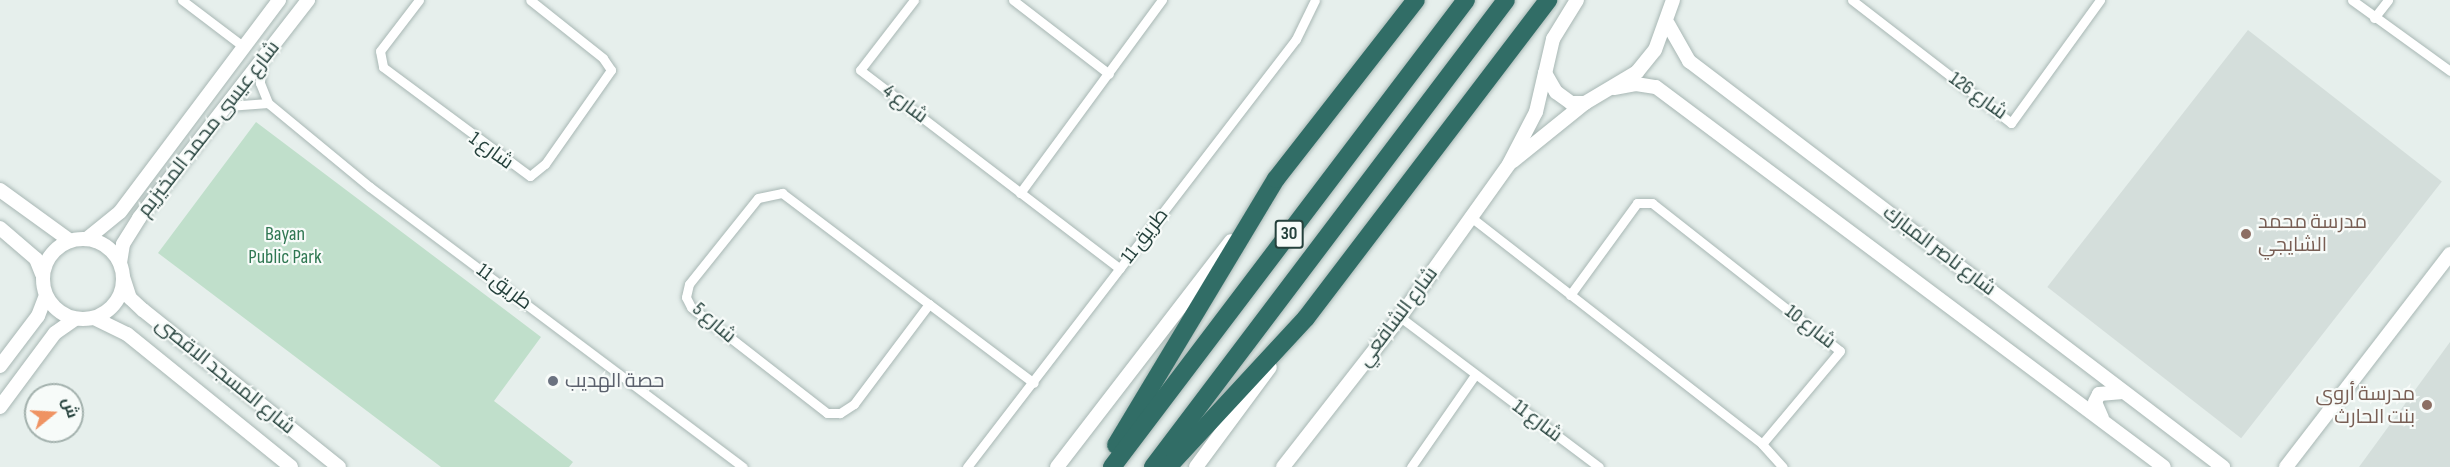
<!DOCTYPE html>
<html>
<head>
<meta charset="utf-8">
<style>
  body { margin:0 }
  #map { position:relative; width:2450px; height:467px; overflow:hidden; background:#e6efec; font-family:"Sofia Sans Condensed",Cairo,sans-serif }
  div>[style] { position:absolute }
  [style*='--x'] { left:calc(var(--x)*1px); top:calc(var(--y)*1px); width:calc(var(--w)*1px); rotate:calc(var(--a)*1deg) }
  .built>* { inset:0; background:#d4dedb; transform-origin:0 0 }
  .green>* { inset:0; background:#c0dfcb }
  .roads { filter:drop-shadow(0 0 2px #a8b7b4) drop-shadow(0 0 2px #a8b7b4) }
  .street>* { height:9px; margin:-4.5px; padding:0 4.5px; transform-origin:4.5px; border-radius:4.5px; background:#fff }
  .secondary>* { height:14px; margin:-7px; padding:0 7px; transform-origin:7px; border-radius:7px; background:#fff }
  .secondary>.ring { margin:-7px; padding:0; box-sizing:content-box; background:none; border:14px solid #fff; border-radius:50% }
  .highway>* { height:18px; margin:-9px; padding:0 9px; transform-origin:9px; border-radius:9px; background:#316d66 }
  .dots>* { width:16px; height:16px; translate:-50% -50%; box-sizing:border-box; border:3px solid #f7fbf9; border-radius:50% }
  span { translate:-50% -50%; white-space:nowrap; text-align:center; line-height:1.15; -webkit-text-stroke:4.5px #f7fbf9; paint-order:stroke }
  .shield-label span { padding:2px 4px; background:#f7fbf9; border:2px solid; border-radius:4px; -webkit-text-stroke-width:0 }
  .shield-label { font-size:18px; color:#25413c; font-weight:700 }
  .street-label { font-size:20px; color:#25413c }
  .education-label { font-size:20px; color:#785e54 }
  .left { translate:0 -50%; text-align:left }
  .right { translate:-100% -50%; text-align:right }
  .park-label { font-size:20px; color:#2f7752 }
  .worship-label { font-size:20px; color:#5b616d }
  .north { position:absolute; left:24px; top:383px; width:60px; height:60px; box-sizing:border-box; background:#f7fbf9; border:2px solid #a3b1ad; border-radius:50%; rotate:72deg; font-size:16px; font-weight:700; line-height:24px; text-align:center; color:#25413c }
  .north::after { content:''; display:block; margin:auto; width:21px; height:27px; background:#ef9363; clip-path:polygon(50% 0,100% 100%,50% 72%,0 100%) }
</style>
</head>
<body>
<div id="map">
  <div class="built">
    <i style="left:2248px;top:30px;width:246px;height:326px;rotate:38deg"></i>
    <i style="clip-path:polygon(2450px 342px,2450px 467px,2359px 467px)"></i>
  </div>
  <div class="green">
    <i style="clip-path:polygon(256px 122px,541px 337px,494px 401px,573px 462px,569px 467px,441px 467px,158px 253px)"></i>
  </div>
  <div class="roads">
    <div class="street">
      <i style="--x:182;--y:0;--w:78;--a:37.2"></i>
      <i style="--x:419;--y:0;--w:64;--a:127.4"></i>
      <i style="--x:380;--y:51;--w:16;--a:79"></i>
      <i style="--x:383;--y:67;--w:183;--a:36.6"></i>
      <i style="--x:530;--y:176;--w:19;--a:-39"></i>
      <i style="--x:545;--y:164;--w:115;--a:-54.9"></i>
      <i style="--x:611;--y:70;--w:14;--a:-124"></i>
      <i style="--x:603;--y:58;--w:93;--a:-141.5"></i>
      <i style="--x:914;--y:0;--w:88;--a:127.6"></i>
      <i style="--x:860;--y:70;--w:327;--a:37.4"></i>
      <i style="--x:1013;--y:0;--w:121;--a:37.6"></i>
      <i style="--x:1852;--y:0;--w:201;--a:37.7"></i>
      <i style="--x:2011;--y:123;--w:152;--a:-54.1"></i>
      <i style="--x:2352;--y:0;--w:121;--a:35.9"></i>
      <i style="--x:2374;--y:18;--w:23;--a:-52"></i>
      <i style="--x:261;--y:63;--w:20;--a:93"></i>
      <i style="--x:260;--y:83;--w:22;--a:68"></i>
      <i style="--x:268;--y:103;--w:132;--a:39.5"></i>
      <i style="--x:370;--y:187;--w:466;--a:36.9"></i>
      <i style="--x:228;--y:106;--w:40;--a:-4.3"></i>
      <i style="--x:1020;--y:193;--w:240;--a:-53.7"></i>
      <i style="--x:1472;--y:218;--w:368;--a:37.9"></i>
      <i style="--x:1762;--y:444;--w:31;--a:48"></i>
      <i style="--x:1570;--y:295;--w:114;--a:-53.9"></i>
      <i style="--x:1637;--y:203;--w:15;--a:0"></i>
      <i style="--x:1652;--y:203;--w:239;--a:38.2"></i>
      <i style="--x:1840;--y:351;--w:121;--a:130"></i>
      <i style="--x:929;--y:304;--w:125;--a:126.9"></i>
      <i style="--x:854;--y:404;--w:17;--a:147"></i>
      <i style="--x:840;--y:413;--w:13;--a:180"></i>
      <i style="--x:827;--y:413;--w:172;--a:-142.1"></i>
      <i style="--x:691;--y:307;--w:11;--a:-117"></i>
      <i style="--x:686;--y:297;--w:13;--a:-77"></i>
      <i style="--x:689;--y:284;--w:110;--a:-51.3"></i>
      <i style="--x:758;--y:198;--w:25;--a:-12"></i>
      <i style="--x:782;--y:193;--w:184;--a:37.1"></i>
      <i style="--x:929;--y:304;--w:131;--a:37"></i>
      <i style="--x:1400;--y:317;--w:249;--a:37"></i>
      <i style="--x:967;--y:467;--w:540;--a:-52.45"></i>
      <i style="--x:1296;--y:39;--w:43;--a:-64"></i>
      <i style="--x:1411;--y:467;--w:112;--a:-55.2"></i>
    </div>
    <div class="secondary">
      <i style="--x:1577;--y:0;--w:46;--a:121.6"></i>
      <i style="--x:1553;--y:39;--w:35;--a:103"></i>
      <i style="--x:1545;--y:73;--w:22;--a:60"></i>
      <i style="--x:1556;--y:92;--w:19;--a:36"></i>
      <i style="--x:1571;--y:103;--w:14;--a:0"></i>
      <i style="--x:1585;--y:103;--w:61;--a:-30.8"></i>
      <i style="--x:1637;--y:72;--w:28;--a:-51"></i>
      <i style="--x:1655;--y:50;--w:53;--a:-70.2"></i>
      <i style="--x:1668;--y:24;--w:43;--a:60.4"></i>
      <i style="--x:1689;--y:61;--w:671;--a:37.25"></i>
      <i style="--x:1614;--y:88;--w:22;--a:-10"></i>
      <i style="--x:1636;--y:84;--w:20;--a:9"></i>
      <i style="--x:1656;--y:87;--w:634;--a:36.8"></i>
      <i style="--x:1513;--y:161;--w:92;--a:-38.9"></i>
      <i style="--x:0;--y:190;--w:85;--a:35.9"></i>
      <i style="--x:0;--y:228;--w:48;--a:40.7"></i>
      <i style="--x:36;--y:259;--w:16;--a:68"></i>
      <i style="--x:88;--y:238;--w:41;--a:-39.1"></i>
      <i style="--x:120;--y:212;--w:265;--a:-53.1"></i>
      <i class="ring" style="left:43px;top:239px;width:66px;height:66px"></i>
      <i style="--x:120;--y:263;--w:19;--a:-81"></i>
      <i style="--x:123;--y:244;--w:31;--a:-58"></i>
      <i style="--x:139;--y:218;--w:276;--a:-52.2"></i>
      <i style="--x:123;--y:277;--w:22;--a:72"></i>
      <i style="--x:130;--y:298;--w:18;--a:43"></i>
      <i style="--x:143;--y:310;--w:251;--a:38.7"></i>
      <i style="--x:94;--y:318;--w:37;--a:26"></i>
      <i style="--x:127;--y:334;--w:211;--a:39"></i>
      <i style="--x:0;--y:366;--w:63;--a:-52.8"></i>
      <i style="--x:38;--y:316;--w:22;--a:-69"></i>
      <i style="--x:0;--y:407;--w:92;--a:-53.4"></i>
      <i style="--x:55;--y:333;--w:24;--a:-35"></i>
      <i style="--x:2102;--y:418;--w:17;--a:-114"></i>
      <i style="--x:2095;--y:402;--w:9;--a:-63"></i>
      <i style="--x:2099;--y:394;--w:24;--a:-5"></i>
      <i style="--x:1057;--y:467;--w:285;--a:-52.4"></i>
      <i style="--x:1196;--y:467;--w:124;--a:-53.5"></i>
      <i style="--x:1283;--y:467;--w:190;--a:-52"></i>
      <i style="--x:1400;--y:317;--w:188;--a:-54.5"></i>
      <i style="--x:1509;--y:164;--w:59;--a:-62.6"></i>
      <i style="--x:1536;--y:112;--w:40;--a:-77"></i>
      <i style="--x:2286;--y:467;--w:269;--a:-52.4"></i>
    </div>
    <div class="highway">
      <i style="--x:1116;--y:445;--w:310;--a:-59"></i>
      <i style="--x:1276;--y:179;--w:227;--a:-52"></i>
      <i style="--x:1112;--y:467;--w:586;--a:-52.84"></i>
      <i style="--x:1153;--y:467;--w:585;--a:-52.91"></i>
      <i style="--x:1168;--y:467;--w:203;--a:-47.2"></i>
      <i style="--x:1306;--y:318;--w:400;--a:-52.7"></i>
    </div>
  </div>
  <div class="dots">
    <i style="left:2246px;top:234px;background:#8d6e63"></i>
    <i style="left:553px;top:381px;background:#6b7280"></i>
    <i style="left:2427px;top:405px;background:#8d6e63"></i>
  </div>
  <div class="shield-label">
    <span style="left:1289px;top:234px">30</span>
  </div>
  <div class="street-label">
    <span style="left:1978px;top:96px;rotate:36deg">شارع 126</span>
    <span style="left:905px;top:104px;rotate:37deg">شارع 4</span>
    <span style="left:209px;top:129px;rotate:-52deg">شارع عيسى محمد المخيزيم</span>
    <span style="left:491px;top:151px;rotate:36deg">شارع 1</span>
    <span style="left:1145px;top:236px;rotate:-52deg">طريق 11</span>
    <span style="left:1939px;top:251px;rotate:37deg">شارع ناصر المبارك</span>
    <span style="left:504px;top:287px;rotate:37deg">طريق 11</span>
    <span style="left:1398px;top:317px;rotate:-53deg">شارع الشافعي</span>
    <span style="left:714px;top:323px;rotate:41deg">شارع 5</span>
    <span style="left:1810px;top:327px;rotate:38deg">شارع 10</span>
    <span style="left:225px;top:376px;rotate:39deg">شارع المسجد الاقصى</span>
    <span style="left:1537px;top:421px;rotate:37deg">شارع 11</span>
  </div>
  <div class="education-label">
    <span class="left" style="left:2258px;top:234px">مدرسة محمد<br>الشايجي</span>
    <span class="right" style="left:2415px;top:406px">مدرسة أروى<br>بنت الحارث</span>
  </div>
  <div class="park-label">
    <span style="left:285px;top:246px">Bayan<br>Public Park</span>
  </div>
  <div class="worship-label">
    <span class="left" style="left:565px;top:381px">حصة الهديب</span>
  </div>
  <div class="north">ش</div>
</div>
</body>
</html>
